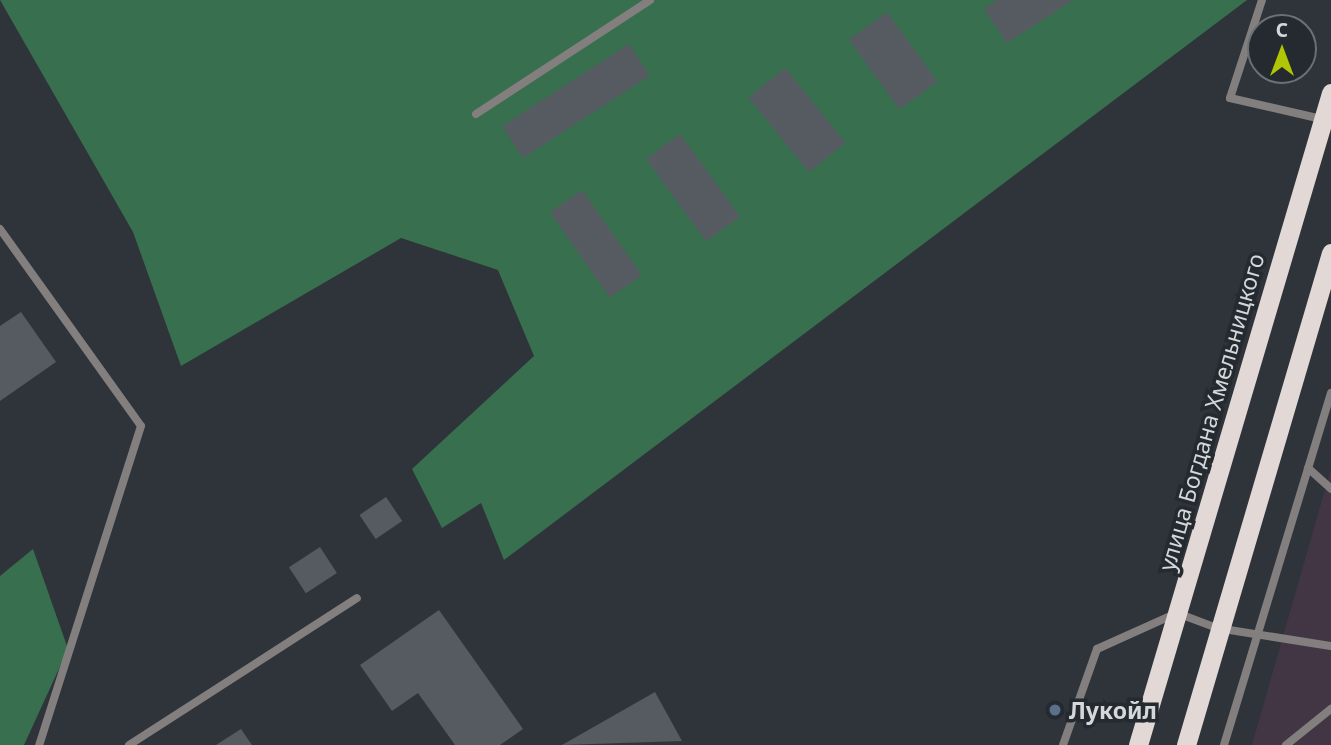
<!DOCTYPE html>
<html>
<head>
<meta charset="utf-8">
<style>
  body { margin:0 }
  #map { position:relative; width:1331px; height:745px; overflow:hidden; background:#2f343a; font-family:"Noto Sans",sans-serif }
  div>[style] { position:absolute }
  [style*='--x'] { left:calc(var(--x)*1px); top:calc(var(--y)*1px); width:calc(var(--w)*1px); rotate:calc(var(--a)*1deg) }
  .industrial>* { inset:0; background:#423645 }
  .forest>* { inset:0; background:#386f4e }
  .building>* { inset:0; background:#565b61; transform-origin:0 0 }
  .service>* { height:8px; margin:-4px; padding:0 4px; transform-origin:4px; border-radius:4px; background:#837f7e }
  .trunk>* { height:19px; margin:-9.5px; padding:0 9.5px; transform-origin:9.5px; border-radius:9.5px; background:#e2d8d6 }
  .dots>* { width:19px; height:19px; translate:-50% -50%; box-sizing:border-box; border:4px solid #252a30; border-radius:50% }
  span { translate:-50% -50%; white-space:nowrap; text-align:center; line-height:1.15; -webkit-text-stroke:7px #252a30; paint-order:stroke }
  .street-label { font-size:23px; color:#d4d8db }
  .poi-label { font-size:23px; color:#d4d8db; font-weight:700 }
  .left { translate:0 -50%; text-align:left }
  .north { position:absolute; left:1247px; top:14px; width:70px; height:70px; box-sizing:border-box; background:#252a30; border:2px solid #6b7074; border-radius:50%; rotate:0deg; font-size:19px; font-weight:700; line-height:28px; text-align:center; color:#d4d8db }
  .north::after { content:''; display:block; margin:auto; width:24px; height:32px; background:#afc505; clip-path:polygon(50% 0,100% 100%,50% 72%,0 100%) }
</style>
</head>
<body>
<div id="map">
  <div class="industrial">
    <i style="clip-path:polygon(1331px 469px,1331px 745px,1252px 745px)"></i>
  </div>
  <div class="forest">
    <i style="clip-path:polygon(0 0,1247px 0,504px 560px,481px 503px,442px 528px,412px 469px,534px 356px,498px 270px,401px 238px,181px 366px,133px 232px)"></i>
    <i style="clip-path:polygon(33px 549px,68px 649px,24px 745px,0 745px,0 576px)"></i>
  </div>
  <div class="building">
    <i style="clip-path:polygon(997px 0,1073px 0,1007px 43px,984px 9px)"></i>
    <i style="left:887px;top:12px;width:86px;height:47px;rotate:54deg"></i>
    <i style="left:629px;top:44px;width:38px;height:151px;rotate:57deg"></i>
    <i style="left:785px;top:68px;width:96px;height:47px;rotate:51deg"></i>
    <i style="left:680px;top:134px;width:102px;height:42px;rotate:54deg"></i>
    <i style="left:582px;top:190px;width:104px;height:39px;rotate:55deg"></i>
    <i style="clip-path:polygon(21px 312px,56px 362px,0 401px,0 326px)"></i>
    <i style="left:386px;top:497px;width:29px;height:32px;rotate:56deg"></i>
    <i style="left:320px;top:547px;width:31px;height:37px;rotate:57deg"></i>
    <i style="clip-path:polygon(439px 610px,523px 729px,500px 745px,455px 745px,418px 693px,392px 711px,360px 665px)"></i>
    <i style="clip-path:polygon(655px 692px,682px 741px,562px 745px)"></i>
    <i style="clip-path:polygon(241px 729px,252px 745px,216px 745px)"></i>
  </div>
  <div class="service">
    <i style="--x:1262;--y:0;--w:103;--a:108.1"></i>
    <i style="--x:1230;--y:98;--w:94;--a:12.9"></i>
    <i style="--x:476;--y:114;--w:208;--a:-33.2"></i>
    <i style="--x:0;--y:229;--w:242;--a:54.4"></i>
    <i style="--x:141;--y:426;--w:335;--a:107.7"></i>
    <i style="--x:1308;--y:468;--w:31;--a:42"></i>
    <i style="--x:129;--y:745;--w:271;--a:-32.8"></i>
    <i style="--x:1063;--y:745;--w:102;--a:-70.5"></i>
    <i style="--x:1097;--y:649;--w:88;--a:-24.2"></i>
    <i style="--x:1177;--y:613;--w:43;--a:20.6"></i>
    <i style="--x:1217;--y:628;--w:115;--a:9"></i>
    <i style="--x:1224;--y:745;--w:368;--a:-73.1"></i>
    <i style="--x:1286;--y:745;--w:58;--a:-38.7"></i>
  </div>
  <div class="trunk">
    <i style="--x:1138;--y:745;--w:680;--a:-73.51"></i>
    <i style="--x:1186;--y:745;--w:513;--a:-73.58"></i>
  </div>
  <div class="dots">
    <i style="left:1055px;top:710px;background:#5c6f8a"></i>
  </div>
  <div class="street-label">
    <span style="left:1211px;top:412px;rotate:-74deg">улица Богдана Хмельницкого</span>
  </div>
  <div class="poi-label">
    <span class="left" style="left:1069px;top:710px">Лукойл</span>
  </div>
  <div class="north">С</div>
</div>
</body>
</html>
